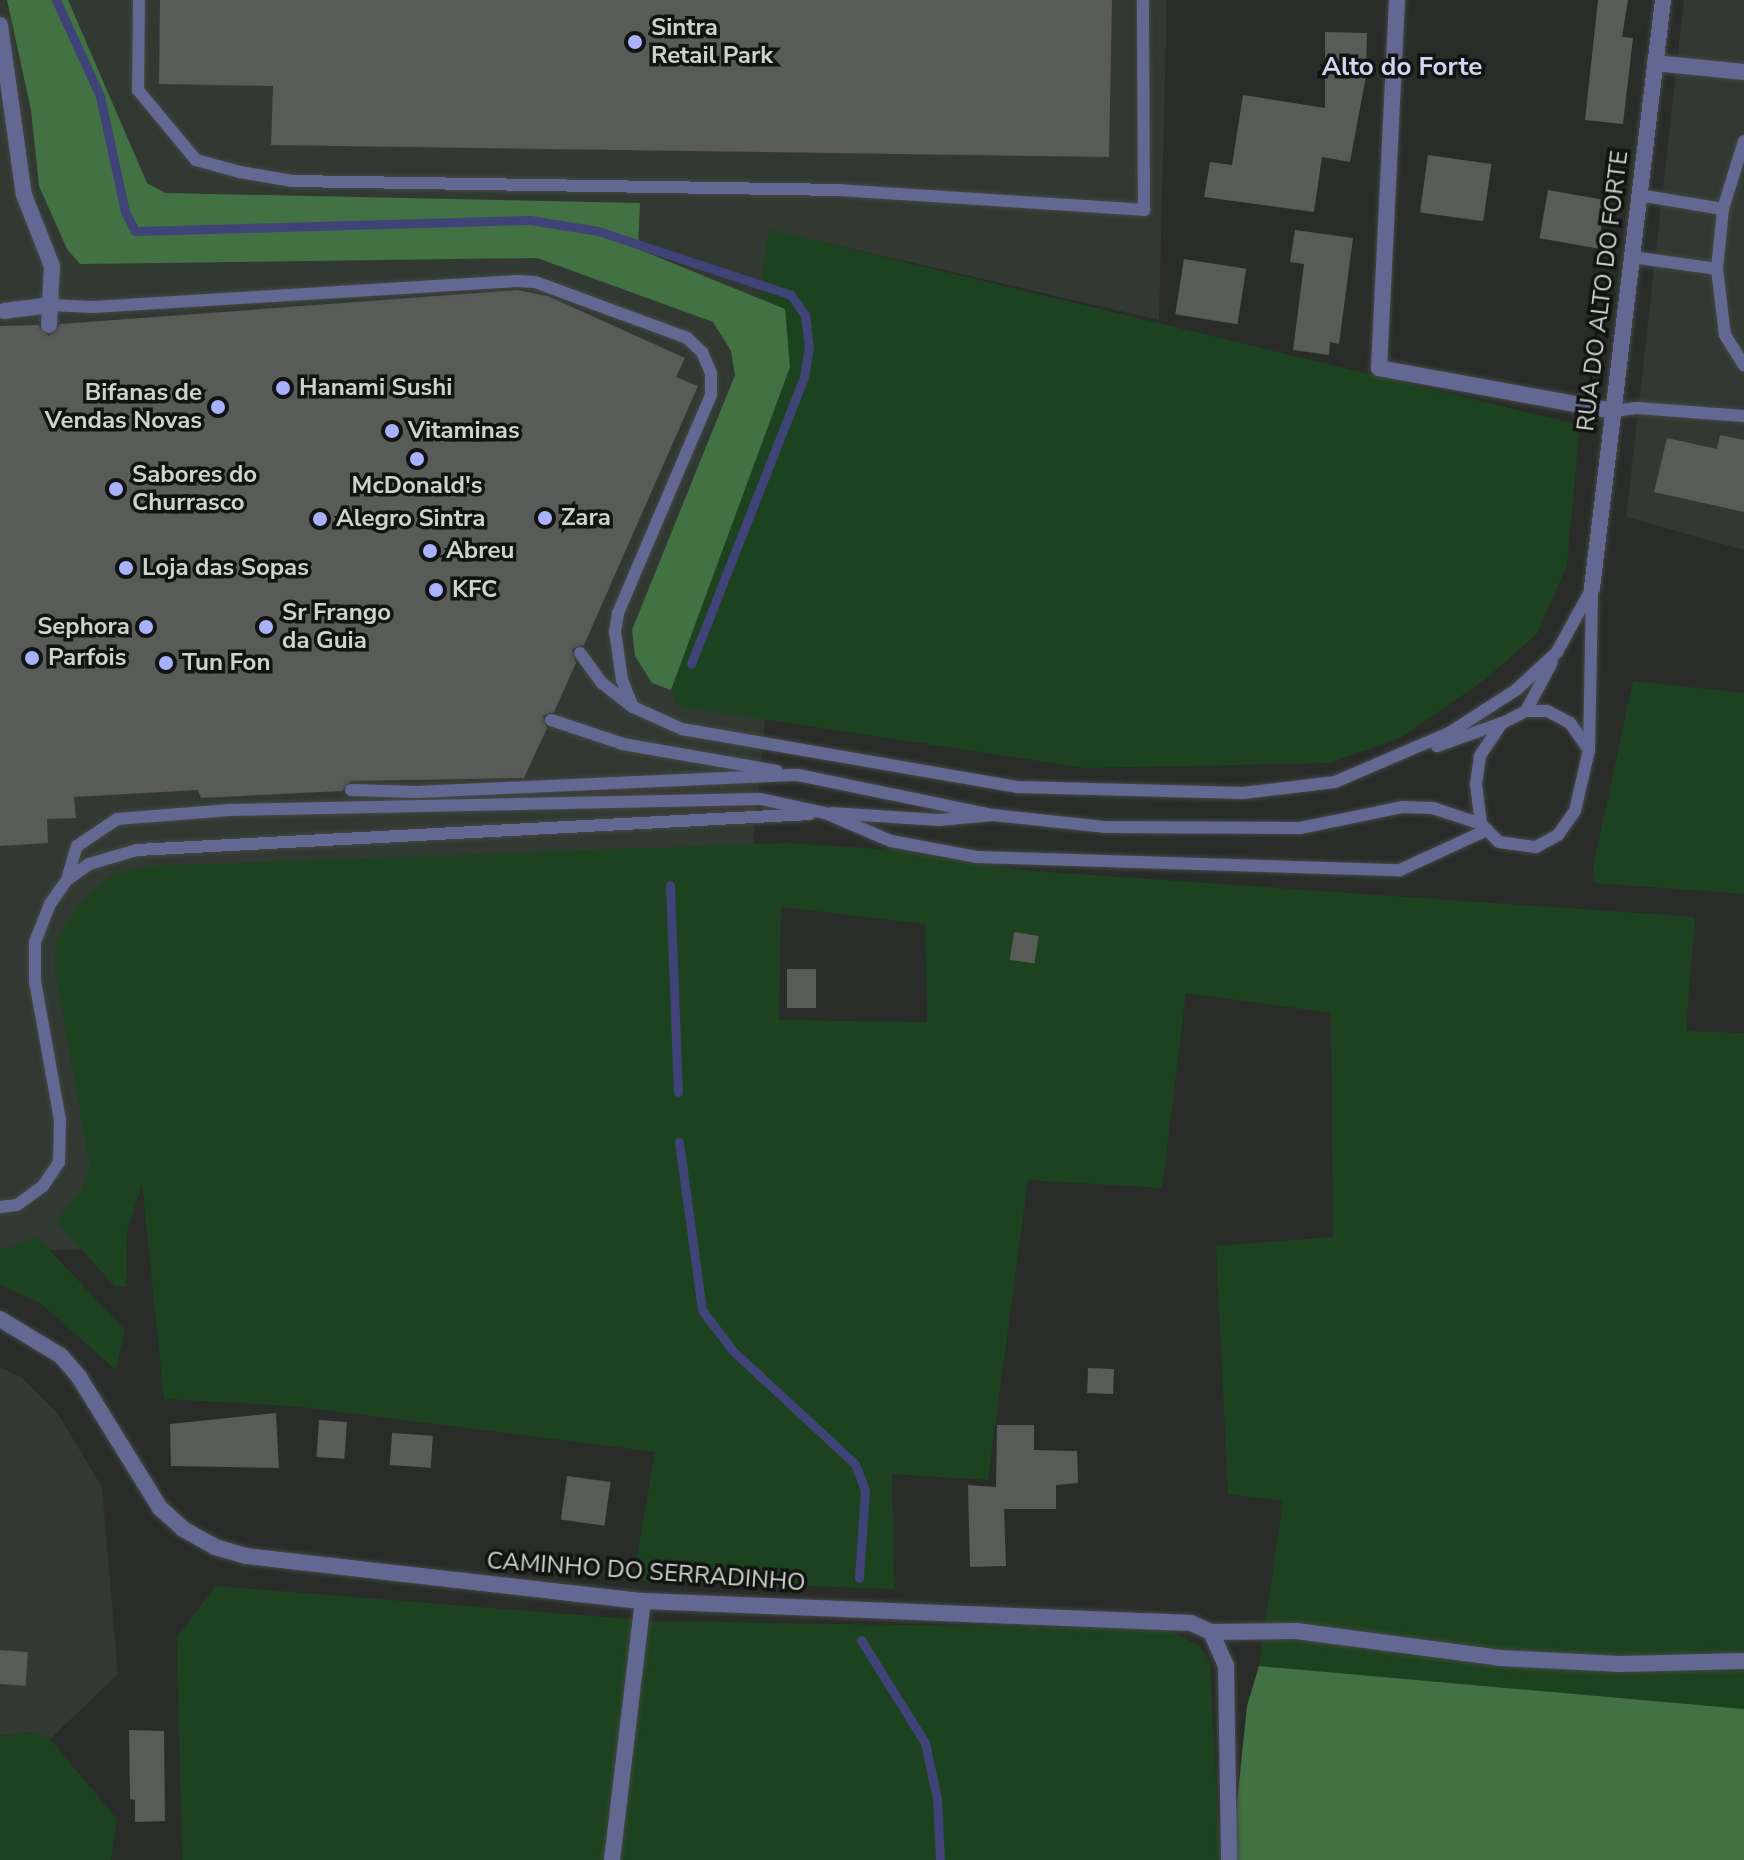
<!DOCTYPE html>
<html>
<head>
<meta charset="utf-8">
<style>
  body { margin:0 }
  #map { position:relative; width:1744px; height:1860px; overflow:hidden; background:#292c29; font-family:"Nunito Sans",sans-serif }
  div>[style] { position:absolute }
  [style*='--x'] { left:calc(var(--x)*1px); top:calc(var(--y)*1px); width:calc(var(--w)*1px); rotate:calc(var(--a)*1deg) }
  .built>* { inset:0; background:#323832 }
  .green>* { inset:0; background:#1d421f }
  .forest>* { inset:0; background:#427143 }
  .stream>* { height:9px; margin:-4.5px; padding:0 4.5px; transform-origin:4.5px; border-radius:4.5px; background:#404377 }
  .building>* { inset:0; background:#585b58; transform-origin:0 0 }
  .roads { filter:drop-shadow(0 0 2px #444744) drop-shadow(0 0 2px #444744) }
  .lane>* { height:12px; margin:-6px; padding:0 6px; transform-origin:6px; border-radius:6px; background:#636892 }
  .street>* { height:16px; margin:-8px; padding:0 8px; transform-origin:8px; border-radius:8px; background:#636892 }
  .dots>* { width:22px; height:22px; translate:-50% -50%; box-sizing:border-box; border:4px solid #121412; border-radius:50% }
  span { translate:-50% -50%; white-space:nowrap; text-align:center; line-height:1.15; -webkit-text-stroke:7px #121412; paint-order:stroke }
  .poi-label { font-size:24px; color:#d0d2d0; font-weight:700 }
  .left { translate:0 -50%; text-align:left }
  .right { translate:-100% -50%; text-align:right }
  .street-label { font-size:24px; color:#d0d2d0 }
  .neighbourhood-label { font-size:26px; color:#d2d6f3; font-weight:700 }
</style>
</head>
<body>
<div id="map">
  <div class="built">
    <i style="clip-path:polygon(0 0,1167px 0,1159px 320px,810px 239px,748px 902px,140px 925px,101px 1249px,0 1251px)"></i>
    <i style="clip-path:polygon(1684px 0,1744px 0,1744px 550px,1626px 517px)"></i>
    <i style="clip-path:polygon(0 1367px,21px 1377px,58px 1414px,102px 1487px,118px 1674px,50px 1739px,30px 1732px,0 1736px)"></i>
  </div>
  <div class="green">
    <i style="clip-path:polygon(769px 229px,1580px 425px,1567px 565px,1537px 634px,1483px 681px,1400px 738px,1329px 763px,1085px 768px,677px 706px,671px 690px,789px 367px,785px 310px,759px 295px)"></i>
    <i style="clip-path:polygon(1633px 681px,1744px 693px,1744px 894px,1595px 883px,1593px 867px)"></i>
    <i style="clip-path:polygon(evenodd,787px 843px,895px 850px,1020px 870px,1695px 917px,1686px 1031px,1744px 1033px,1744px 1709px,1259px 1666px,1283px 1501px,1228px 1494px,1216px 1246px,1333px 1237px,1331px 1013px,1186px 993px,1162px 1188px,1028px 1180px,988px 1480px,892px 1474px,894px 1589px,633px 1580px,655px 1452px,293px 1406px,164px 1399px,142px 1184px,127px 1232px,126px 1286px,115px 1287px,56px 1221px,82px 1190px,90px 1165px,55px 972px,56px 940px,84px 898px,113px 874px,150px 866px,787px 843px,781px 907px,925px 924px,927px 1022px,779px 1020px,781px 907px)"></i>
    <i style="clip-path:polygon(37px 1237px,125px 1330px,116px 1370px,40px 1303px,0 1285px,0 1251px)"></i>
    <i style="clip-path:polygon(216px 1586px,655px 1621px,1168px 1629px,1199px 1646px,1210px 1661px,1220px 1860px,182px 1860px,177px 1637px)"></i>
    <i style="clip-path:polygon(30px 1732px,50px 1739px,117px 1819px,111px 1860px,0 1860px,0 1736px)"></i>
  </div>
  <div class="forest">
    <i style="clip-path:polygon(7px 0,68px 0,147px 183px,165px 193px,640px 203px,638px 249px,785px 309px,790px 367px,671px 690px,652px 683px,635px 656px,632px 630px,735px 375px,731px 351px,713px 322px,537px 258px,80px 264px,67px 249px,39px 186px,31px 110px)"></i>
    <i style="clip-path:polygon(1259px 1666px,1744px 1709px,1744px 1860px,1231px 1860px,1247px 1706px)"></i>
  </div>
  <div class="stream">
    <i style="--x:56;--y:0;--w:106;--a:65.4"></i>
    <i style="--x:100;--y:96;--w:119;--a:77.8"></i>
    <i style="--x:125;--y:212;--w:21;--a:62"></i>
    <i style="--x:135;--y:231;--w:395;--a:-1.6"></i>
    <i style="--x:530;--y:220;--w:69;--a:9.2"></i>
    <i style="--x:598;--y:231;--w:203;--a:18.3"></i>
    <i style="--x:791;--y:295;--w:24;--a:55"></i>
    <i style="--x:805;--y:315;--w:31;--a:83"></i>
    <i style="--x:809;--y:346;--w:31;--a:99"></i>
    <i style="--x:804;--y:377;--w:308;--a:111.5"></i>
    <i style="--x:670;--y:885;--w:207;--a:87.8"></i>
    <i style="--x:679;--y:1142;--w:170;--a:82.2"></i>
    <i style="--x:702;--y:1310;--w:51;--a:52.9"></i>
    <i style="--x:733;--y:1351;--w:166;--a:42.8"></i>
    <i style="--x:855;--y:1464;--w:28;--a:69"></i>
    <i style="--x:865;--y:1490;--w:88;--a:93.9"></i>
    <i style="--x:861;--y:1640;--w:121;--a:58.1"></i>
    <i style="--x:925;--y:1743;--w:57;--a:77.9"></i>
    <i style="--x:937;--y:1799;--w:61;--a:87.2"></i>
  </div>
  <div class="building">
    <i style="clip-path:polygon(160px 0,1112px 0,1109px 157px,271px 145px,273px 86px,159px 84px)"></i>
    <i style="clip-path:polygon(1598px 0,1628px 0,1622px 37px,1633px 38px,1623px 124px,1585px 120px)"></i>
    <i style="clip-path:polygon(1325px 32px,1367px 33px,1366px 76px,1350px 162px,1322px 157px,1314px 212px,1204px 197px,1210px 162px,1232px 165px,1243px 95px,1325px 108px)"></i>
    <i style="left:1428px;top:155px;width:64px;height:58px;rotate:8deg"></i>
    <i style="left:1548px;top:190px;width:59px;height:49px;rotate:10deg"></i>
    <i style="clip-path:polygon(1295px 230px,1353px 238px,1339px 344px,1330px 342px,1329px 355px,1293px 350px,1304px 264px,1290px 262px)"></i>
    <i style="left:1184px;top:259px;width:63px;height:56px;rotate:9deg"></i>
    <i style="clip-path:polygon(517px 290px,548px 296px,685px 358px,676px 377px,698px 386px,584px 645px,572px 649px,576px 663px,554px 712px,543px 716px,547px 728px,524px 778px,351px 781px,342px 791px,201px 798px,198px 790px,74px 797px,76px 818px,47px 819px,48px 843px,0 846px,0 326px,38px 325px,49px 336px,60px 324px)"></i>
    <i style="clip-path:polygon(1720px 435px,1744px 440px,1744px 512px,1654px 492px,1667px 438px,1717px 449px)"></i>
    <i style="left:1014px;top:932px;width:25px;height:28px;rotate:9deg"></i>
    <i style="left:787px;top:969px;width:29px;height:39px"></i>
    <i style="left:1088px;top:1368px;width:26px;height:25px;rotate:2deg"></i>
    <i style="clip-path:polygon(276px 1413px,279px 1468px,171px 1466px,170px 1424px)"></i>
    <i style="left:319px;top:1420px;width:28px;height:37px;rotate:4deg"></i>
    <i style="clip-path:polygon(997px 1425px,1034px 1425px,1034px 1450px,1077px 1451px,1078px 1483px,1056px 1485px,1056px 1509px,1004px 1509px,1006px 1566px,970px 1567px,968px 1485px,996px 1487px)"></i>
    <i style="left:392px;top:1433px;width:41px;height:32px;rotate:4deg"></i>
    <i style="left:567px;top:1476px;width:44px;height:44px;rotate:8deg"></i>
    <i style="left:0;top:1650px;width:28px;height:34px;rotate:4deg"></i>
    <i style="clip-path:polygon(129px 1730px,164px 1731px,165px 1821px,135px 1822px,135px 1800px,130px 1799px)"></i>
  </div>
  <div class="roads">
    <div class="lane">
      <i style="--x:139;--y:0;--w:90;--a:90.6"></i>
      <i style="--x:138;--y:90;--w:91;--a:50.4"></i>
      <i style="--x:196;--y:160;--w:46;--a:15.3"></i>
      <i style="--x:240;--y:172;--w:53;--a:9.8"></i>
      <i style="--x:292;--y:181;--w:546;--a:0.94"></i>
      <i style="--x:838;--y:190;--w:307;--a:3.7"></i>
      <i style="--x:1144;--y:210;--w:210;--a:-90.3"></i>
      <i style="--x:1744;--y:141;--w:71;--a:107.2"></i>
      <i style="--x:1723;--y:209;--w:60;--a:95.7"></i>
      <i style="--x:1717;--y:269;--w:66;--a:83.1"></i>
      <i style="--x:1725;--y:335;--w:36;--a:58"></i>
      <i style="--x:1639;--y:195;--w:85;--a:9.5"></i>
      <i style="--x:1632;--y:257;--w:86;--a:8"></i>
      <i style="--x:50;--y:305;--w:43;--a:2.7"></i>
      <i style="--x:93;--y:307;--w:425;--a:-3.5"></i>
      <i style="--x:517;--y:281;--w:18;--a:3"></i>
      <i style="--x:535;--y:282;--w:162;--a:20.2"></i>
      <i style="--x:687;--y:338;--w:21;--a:43"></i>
      <i style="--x:702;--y:352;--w:23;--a:67"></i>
      <i style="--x:711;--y:373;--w:22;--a:90"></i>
      <i style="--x:711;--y:395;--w:237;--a:113.1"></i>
      <i style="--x:618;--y:613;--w:18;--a:99"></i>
      <i style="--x:615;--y:631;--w:49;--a:81.9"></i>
      <i style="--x:622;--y:680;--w:29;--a:68"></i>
      <i style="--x:633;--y:707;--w:54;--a:24.2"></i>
      <i style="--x:682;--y:729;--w:341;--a:9.8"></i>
      <i style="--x:1018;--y:787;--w:225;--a:1.5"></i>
      <i style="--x:1243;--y:793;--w:93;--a:-6.8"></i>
      <i style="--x:1335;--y:782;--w:124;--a:-23.3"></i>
      <i style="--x:1449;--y:733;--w:80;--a:-32.7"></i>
      <i style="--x:1516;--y:690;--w:56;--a:-42.8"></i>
      <i style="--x:1557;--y:652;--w:73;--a:-61.3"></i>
      <i style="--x:1613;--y:411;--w:24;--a:-7"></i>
      <i style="--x:1637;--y:408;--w:107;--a:4.3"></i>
      <i style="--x:580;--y:653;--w:37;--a:54"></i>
      <i style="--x:602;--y:683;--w:39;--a:38"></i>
      <i style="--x:1526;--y:711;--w:55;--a:-62"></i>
      <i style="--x:551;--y:720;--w:76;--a:18.4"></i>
      <i style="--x:623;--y:744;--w:156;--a:9.9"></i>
      <i style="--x:1437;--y:746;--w:69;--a:-19.5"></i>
      <i style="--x:1589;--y:750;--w:33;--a:-125"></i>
      <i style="--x:1570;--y:723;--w:26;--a:-152"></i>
      <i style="--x:1547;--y:711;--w:21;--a:180"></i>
      <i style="--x:1526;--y:711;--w:27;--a:153"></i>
      <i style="--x:1502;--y:723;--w:40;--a:124"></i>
      <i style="--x:1480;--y:756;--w:28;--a:98"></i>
      <i style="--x:1476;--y:784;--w:40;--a:82.9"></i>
      <i style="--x:1481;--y:824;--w:25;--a:45"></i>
      <i style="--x:1499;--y:842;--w:37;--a:8"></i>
      <i style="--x:1536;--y:847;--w:25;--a:-29"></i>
      <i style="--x:1558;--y:835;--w:29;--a:-55"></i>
      <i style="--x:1575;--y:811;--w:63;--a:-77.1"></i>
      <i style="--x:1589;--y:750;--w:159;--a:-88.9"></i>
      <i style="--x:351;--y:790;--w:66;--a:1.7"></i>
      <i style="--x:417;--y:792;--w:381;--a:-2.6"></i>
      <i style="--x:798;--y:775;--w:199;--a:11.6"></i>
      <i style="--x:993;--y:815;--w:114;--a:6.1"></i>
      <i style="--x:1106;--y:827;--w:194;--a:0.3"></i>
      <i style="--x:1300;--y:828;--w:104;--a:-11.6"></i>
      <i style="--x:1402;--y:807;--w:31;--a:2"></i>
      <i style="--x:1433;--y:808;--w:51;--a:18.4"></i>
      <i style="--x:832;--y:813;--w:107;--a:3.7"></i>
      <i style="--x:939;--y:820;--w:54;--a:-5.3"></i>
      <i style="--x:67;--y:880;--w:35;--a:-74"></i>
      <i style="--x:77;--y:846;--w:48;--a:-34"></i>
      <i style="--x:117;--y:819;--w:113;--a:-4.6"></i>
      <i style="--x:230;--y:810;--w:531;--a:-1.19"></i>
      <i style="--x:761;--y:799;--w:66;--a:12.3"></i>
      <i style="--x:825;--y:813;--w:72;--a:23"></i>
      <i style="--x:891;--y:841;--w:87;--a:10.5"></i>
      <i style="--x:977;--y:857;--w:423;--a:1.8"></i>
      <i style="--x:1400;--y:870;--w:96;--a:-24.7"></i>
      <i style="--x:0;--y:1207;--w:17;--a:-7"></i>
      <i style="--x:17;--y:1205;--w:32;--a:-36"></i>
      <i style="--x:43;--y:1186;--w:29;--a:-56"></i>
      <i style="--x:59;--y:1162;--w:42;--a:-88.6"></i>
      <i style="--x:60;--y:1120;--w:141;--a:-100.2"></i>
      <i style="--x:35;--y:981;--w:39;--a:-90"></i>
      <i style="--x:35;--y:942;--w:41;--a:-68.5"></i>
      <i style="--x:50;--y:904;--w:29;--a:-55"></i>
      <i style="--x:67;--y:880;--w:27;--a:-36"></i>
      <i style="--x:89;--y:864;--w:50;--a:-16.3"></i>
      <i style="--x:137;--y:850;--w:674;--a:-3.06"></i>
    </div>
    <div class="street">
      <i style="--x:1397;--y:0;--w:368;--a:92.8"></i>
      <i style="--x:1379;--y:368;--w:238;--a:10.4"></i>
      <i style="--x:0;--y:25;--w:172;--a:82"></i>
      <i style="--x:24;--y:195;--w:76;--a:68.5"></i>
      <i style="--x:52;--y:266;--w:59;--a:92.9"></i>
      <i style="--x:1655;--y:63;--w:89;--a:5.8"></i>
      <i style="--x:4;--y:311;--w:46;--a:-7.4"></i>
      <i style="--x:1592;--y:588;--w:592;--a:-83.11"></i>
      <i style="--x:0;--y:1319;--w:71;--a:31.2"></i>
      <i style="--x:61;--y:1356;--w:28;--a:49"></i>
      <i style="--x:79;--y:1377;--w:154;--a:58.3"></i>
      <i style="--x:160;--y:1508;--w:31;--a:42"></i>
      <i style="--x:183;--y:1529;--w:37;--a:29"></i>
      <i style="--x:215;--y:1547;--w:32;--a:16"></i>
      <i style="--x:246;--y:1556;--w:400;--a:6.5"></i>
      <i style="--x:643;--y:1601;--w:548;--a:2.3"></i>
      <i style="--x:1191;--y:1623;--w:22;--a:24"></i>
      <i style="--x:1211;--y:1632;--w:36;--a:66"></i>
      <i style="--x:1226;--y:1665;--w:195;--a:89.1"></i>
      <i style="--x:1211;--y:1632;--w:85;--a:-0.7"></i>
      <i style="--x:1296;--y:1631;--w:206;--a:7.5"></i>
      <i style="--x:1500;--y:1658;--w:121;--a:2.8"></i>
      <i style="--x:1621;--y:1664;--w:123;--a:-1.4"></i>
      <i style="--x:612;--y:1860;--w:261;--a:-83.2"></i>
    </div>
  </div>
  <div class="dots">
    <i style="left:635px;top:42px;background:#a9b0fc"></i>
    <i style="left:283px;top:388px;background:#a9b0fc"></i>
    <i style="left:218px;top:407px;background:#a9b0fc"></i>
    <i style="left:392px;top:431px;background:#a9b0fc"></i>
    <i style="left:417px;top:459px;background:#a9b0fc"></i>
    <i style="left:116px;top:489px;background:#a9b0fc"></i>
    <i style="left:545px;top:518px;background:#a9b0fc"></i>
    <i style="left:320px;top:519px;background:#a9b0fc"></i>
    <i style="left:430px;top:551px;background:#a9b0fc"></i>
    <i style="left:126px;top:568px;background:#a9b0fc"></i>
    <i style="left:436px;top:590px;background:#a9b0fc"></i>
    <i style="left:146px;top:627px;background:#a9b0fc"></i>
    <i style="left:266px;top:627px;background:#a9b0fc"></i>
    <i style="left:32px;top:658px;background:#a9b0fc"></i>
    <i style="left:166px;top:663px;background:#a9b0fc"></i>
  </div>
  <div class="poi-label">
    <span class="left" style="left:651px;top:42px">Sintra<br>Retail Park</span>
    <span class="left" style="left:299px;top:388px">Hanami Sushi</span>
    <span class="right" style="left:202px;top:407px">Bifanas de<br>Vendas Novas</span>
    <span class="left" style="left:408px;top:431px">Vitaminas</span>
    <span class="left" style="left:132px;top:489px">Sabores do<br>Churrasco</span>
    <span style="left:417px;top:486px">McDonald's</span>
    <span class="left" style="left:561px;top:518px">Zara</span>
    <span class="left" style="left:336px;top:519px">Alegro Sintra</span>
    <span class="left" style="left:446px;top:551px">Abreu</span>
    <span class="left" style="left:142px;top:568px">Loja das Sopas</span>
    <span class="left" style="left:452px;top:590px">KFC</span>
    <span class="left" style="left:282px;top:627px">Sr Frango<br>da Guia</span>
    <span class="right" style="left:130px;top:627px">Sephora</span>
    <span class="left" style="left:48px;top:658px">Parfois</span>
    <span class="left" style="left:182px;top:663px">Tun Fon</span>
  </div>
  <div class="street-label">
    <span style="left:1603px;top:291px;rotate:-83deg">RUA DO ALTO DO FORTE</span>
    <span style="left:646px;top:1572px;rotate:4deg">CAMINHO DO SERRADINHO</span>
  </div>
  <div class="neighbourhood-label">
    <span style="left:1402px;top:67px">Alto do Forte</span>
  </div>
</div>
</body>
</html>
